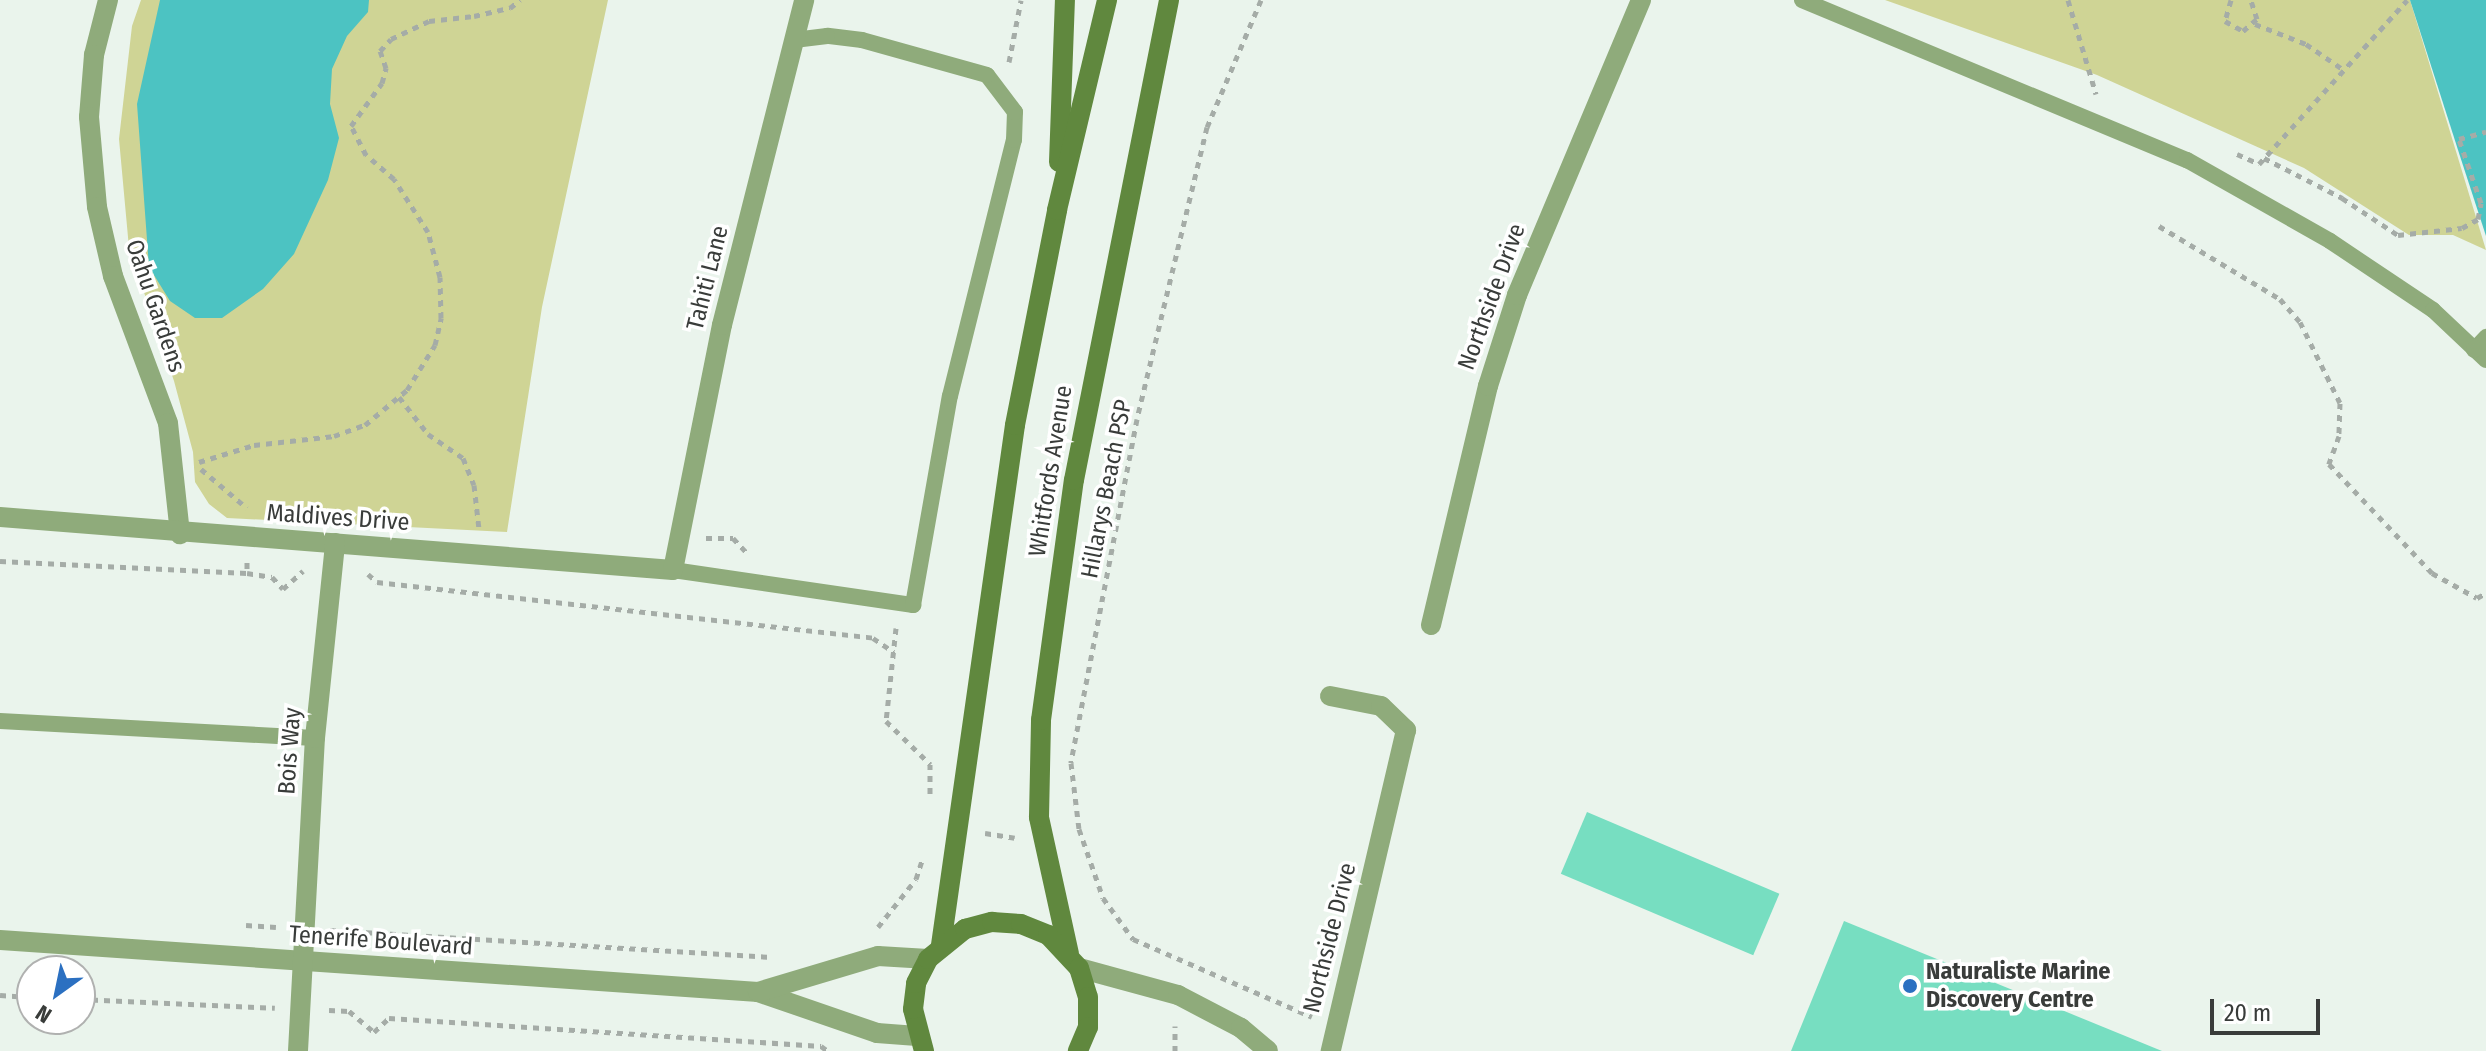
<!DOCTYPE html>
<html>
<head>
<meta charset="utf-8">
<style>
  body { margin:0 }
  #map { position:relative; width:2486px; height:1051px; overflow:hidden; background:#eaf4ec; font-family:"Fira Sans Condensed",sans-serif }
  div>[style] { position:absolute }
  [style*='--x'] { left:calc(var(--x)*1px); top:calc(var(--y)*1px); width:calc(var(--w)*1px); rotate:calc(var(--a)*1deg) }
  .green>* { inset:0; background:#cfd495 }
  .water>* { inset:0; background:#4cc3c2 }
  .building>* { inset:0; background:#77dec1; transform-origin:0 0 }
  .path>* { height:5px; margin-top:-2.5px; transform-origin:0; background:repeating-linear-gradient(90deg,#a5aca7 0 6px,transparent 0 12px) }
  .service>* { height:16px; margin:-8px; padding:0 8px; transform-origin:8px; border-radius:8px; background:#8fab7b }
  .minor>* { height:20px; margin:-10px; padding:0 10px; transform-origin:10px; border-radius:10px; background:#8fab7b }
  .secondary>* { height:20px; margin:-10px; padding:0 10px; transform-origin:10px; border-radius:10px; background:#60883e }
  .dots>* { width:22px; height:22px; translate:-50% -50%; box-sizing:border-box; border:4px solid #fff; border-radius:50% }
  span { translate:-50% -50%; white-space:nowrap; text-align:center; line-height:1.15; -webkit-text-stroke:7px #fff; paint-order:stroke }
  .street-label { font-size:24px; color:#393c3a }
  .poi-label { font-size:24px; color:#393c3a; font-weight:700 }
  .left { translate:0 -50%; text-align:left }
  .north { position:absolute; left:16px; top:955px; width:80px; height:80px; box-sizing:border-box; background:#fff; border:2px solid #b0b1b0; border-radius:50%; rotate:213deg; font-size:22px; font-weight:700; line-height:32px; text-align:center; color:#393c3a }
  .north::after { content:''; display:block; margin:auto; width:28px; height:36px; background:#2b70c1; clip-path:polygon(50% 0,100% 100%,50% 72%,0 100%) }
  .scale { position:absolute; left:2210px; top:999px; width:110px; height:36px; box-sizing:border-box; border:4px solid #393c3a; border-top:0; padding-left:10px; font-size:24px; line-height:28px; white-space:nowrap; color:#393c3a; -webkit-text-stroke:6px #fff; paint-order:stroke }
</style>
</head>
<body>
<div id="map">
  <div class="green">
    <i style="clip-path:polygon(141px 0,608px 0,542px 307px,507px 532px,227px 518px,209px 504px,195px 482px,193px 452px,174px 381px,129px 248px,119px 139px,132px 26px)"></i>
    <i style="clip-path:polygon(1885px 0,2410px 0,2486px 250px,2453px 235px,2409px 235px,2304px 168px,2097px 75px)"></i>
  </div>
  <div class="water">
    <i style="clip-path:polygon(160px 0,369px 0,368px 12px,347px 36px,332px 69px,330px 104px,339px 138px,328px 180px,294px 254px,263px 289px,222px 318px,195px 318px,170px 301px,149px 267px,137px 104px)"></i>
    <i style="clip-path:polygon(2410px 0,2486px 0,2486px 236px,2459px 153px)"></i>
  </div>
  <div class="building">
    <i style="left:1587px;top:812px;width:209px;height:67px;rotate:23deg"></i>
    <i style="clip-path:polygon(1844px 921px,2162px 1051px,1791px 1051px)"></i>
  </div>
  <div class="path">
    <i style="--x:1261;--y:0;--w:138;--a:113"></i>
    <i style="--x:1207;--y:127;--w:300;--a:103.5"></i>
    <i style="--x:1137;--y:419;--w:350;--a:100.9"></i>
    <i style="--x:1071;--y:763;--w:66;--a:83.1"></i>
    <i style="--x:1079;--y:829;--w:73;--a:70.8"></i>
    <i style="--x:1103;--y:898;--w:51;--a:53.8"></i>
    <i style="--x:1133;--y:939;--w:195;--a:23.5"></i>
    <i style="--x:2068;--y:0;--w:98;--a:73.4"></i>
    <i style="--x:2231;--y:0;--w:22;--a:106"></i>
    <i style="--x:2225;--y:21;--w:21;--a:29"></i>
    <i style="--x:2243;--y:31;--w:18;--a:-41"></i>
    <i style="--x:2257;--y:19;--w:20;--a:-108"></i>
    <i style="--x:2255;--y:24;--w:55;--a:21.4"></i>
    <i style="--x:2306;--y:44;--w:46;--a:34.4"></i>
    <i style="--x:1009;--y:62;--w:63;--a:-79"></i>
    <i style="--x:2237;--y:154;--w:24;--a:24"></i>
    <i style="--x:2259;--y:164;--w:221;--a:-47.9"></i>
    <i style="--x:2264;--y:158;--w:88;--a:27.1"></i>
    <i style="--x:2342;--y:198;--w:67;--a:33.5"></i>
    <i style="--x:2398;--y:235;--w:64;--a:-6.2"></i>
    <i style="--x:2462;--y:228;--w:18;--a:-29"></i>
    <i style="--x:2478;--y:219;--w:16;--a:-79"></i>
    <i style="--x:2481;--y:203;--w:68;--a:-109"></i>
    <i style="--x:2459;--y:139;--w:28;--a:-15"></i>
    <i style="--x:2159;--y:226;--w:141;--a:31.1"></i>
    <i style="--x:2280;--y:299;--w:30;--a:49"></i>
    <i style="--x:2300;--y:322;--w:90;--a:63.7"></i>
    <i style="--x:2340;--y:403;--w:33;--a:92"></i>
    <i style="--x:2339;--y:436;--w:30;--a:110"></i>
    <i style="--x:2329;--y:464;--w:150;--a:46.6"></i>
    <i style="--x:2432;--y:573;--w:51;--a:29.1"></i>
    <i style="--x:2477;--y:598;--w:10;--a:-29"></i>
    <i style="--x:399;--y:397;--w:47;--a:51.9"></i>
    <i style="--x:428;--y:434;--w:42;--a:34.4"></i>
    <i style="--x:463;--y:458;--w:29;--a:68"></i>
    <i style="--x:474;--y:485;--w:44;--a:83.5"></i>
    <i style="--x:199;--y:462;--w:58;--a:-17.2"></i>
    <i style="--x:254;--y:445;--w:81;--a:-6.4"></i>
    <i style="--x:334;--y:436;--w:33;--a:-20"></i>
    <i style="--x:365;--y:425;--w:55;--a:-39.8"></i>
    <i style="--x:407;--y:390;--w:53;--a:-58.1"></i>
    <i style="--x:435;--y:345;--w:28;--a:-77"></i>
    <i style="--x:441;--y:318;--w:41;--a:-91.4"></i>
    <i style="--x:440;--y:277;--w:47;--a:-104.9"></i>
    <i style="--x:428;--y:232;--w:63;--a:-122.7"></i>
    <i style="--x:394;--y:179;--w:37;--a:-139"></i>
    <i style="--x:366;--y:155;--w:33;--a:-117"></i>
    <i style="--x:351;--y:126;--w:53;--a:-54.2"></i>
    <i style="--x:382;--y:83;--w:16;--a:-75"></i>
    <i style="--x:386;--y:68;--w:18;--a:-109"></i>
    <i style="--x:380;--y:51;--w:16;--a:-47"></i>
    <i style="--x:391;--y:39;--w:42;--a:-25.3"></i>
    <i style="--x:429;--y:21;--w:45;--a:-6.3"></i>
    <i style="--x:474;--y:16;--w:37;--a:-13"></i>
    <i style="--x:510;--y:8;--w:13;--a:-39"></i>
    <i style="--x:201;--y:469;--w:60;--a:40.3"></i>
    <i style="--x:706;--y:538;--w:27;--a:0"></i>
    <i style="--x:733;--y:538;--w:19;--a:47"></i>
    <i style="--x:0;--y:561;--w:247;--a:2.8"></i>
    <i style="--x:247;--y:562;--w:11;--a:90"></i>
    <i style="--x:247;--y:573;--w:25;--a:9"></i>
    <i style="--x:272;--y:577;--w:16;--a:47"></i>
    <i style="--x:283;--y:589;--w:27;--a:-42"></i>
    <i style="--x:368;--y:574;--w:12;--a:42"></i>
    <i style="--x:377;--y:582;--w:499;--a:6.4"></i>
    <i style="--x:873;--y:638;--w:25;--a:34"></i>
    <i style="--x:896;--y:628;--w:94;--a:96.1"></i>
    <i style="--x:886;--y:721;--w:62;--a:44.3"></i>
    <i style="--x:930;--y:764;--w:35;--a:90"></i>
    <i style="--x:985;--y:833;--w:30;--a:9"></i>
    <i style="--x:246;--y:925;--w:30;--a:4"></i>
    <i style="--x:878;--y:927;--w:61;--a:-51.6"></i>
    <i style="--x:916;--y:879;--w:20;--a:-72"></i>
    <i style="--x:330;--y:930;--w:438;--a:3.5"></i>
    <i style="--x:0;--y:995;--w:32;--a:4"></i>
    <i style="--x:80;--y:999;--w:195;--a:2.6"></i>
    <i style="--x:329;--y:1010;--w:20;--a:3"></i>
    <i style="--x:349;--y:1011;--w:33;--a:40"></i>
    <i style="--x:374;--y:1032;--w:21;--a:-43"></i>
    <i style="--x:389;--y:1018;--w:433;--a:3.7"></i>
    <i style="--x:821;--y:1046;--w:9;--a:36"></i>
    <i style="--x:1175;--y:1051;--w:25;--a:-90"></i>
  </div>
  <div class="service">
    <i style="--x:1802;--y:0;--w:417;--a:22.6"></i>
    <i style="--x:2187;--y:160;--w:164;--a:29.5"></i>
    <i style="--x:2330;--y:241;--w:124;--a:33.8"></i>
    <i style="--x:2433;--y:310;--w:73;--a:43.3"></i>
    <i style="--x:2474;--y:350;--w:18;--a:-47"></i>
    <i style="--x:673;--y:570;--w:243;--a:8.3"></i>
    <i style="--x:913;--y:605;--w:212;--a:-80"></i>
    <i style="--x:950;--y:396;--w:264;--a:-76"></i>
    <i style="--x:1014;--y:140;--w:28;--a:-88"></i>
    <i style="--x:1015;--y:112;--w:46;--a:-127.1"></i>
    <i style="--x:987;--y:75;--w:130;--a:-164.4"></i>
    <i style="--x:862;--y:40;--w:35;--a:-173"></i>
    <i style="--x:827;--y:36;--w:31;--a:173"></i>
    <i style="--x:0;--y:721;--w:315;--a:3.1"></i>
  </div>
  <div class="minor">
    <i style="--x:108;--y:0;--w:57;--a:104.3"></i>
    <i style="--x:94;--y:55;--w:62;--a:94.6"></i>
    <i style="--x:89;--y:117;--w:90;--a:84.9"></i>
    <i style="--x:97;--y:207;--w:71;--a:76.9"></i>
    <i style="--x:113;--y:276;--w:157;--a:69.5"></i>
    <i style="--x:168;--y:423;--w:112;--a:83.8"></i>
    <i style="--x:0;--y:517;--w:675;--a:4.5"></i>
    <i style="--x:673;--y:570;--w:250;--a:-78.7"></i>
    <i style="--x:722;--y:325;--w:335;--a:-75.8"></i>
    <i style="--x:1431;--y:625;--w:246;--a:-76.6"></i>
    <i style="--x:1488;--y:386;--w:96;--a:-72.3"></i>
    <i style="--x:1517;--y:295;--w:320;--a:-67.2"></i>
    <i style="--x:1330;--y:696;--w:52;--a:11.1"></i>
    <i style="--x:1381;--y:706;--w:35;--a:44"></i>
    <i style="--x:1406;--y:730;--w:330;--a:103.2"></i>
    <i style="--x:0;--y:940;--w:760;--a:3.92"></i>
    <i style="--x:758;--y:992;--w:126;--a:19"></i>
    <i style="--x:877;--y:1033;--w:40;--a:4.3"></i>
    <i style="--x:1079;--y:968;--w:103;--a:15.3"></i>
    <i style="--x:1178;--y:995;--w:71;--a:27.6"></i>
    <i style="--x:1241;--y:1028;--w:35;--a:40"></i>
    <i style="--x:758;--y:992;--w:125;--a:-16.7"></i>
    <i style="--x:878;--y:956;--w:50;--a:3.4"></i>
    <i style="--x:298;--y:1051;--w:313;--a:-86.9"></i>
    <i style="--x:315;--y:738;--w:196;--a:-84.1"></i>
  </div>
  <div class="secondary">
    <i style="--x:1059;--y:162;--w:162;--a:-87.9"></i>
    <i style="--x:941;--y:945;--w:525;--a:-81.9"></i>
    <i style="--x:1015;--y:425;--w:219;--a:-78.9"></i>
    <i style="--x:1057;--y:210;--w:216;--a:-76.6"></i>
    <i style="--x:1069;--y:954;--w:140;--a:-102.4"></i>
    <i style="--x:1039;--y:817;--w:97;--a:-88.8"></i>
    <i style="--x:1041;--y:720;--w:242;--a:-82.2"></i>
    <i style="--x:1074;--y:480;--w:489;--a:-78.8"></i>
    <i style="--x:924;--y:1051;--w:43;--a:-104.7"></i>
    <i style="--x:913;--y:1009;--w:26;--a:-83"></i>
    <i style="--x:916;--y:983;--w:27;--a:-63"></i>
    <i style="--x:928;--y:959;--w:48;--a:-39"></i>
    <i style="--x:965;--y:929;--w:28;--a:-15"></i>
    <i style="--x:992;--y:922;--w:29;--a:4"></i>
    <i style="--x:1021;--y:924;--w:29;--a:22"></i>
    <i style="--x:1048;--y:935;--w:45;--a:46.8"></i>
    <i style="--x:1079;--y:968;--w:30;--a:73"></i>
    <i style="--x:1088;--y:997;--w:30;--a:90"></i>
    <i style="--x:1088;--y:1027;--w:26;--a:113"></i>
  </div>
  <div class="dots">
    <i style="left:1910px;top:986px;background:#2b70c1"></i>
  </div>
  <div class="street-label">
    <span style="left:708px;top:278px;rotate:-76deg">Tahiti Lane</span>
    <span style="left:1492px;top:297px;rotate:-70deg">Northside Drive</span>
    <span style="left:155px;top:306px;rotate:71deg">Oahu Gardens</span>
    <span style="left:1051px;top:471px;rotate:-81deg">Whitfords Avenue</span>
    <span style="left:1107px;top:489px;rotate:-79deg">Hillarys Beach PSP</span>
    <span style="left:338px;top:518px;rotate:4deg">Maldives Drive</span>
    <span style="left:290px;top:751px;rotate:-86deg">Bois Way</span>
    <span style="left:1330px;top:938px;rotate:-76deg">Northside Drive</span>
    <span style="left:381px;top:941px;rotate:4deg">Tenerife Boulevard</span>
  </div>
  <div class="poi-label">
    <span class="left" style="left:1926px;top:986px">Naturaliste Marine<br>Discovery Centre</span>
  </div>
  <div class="north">N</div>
  <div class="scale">20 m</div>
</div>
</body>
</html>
